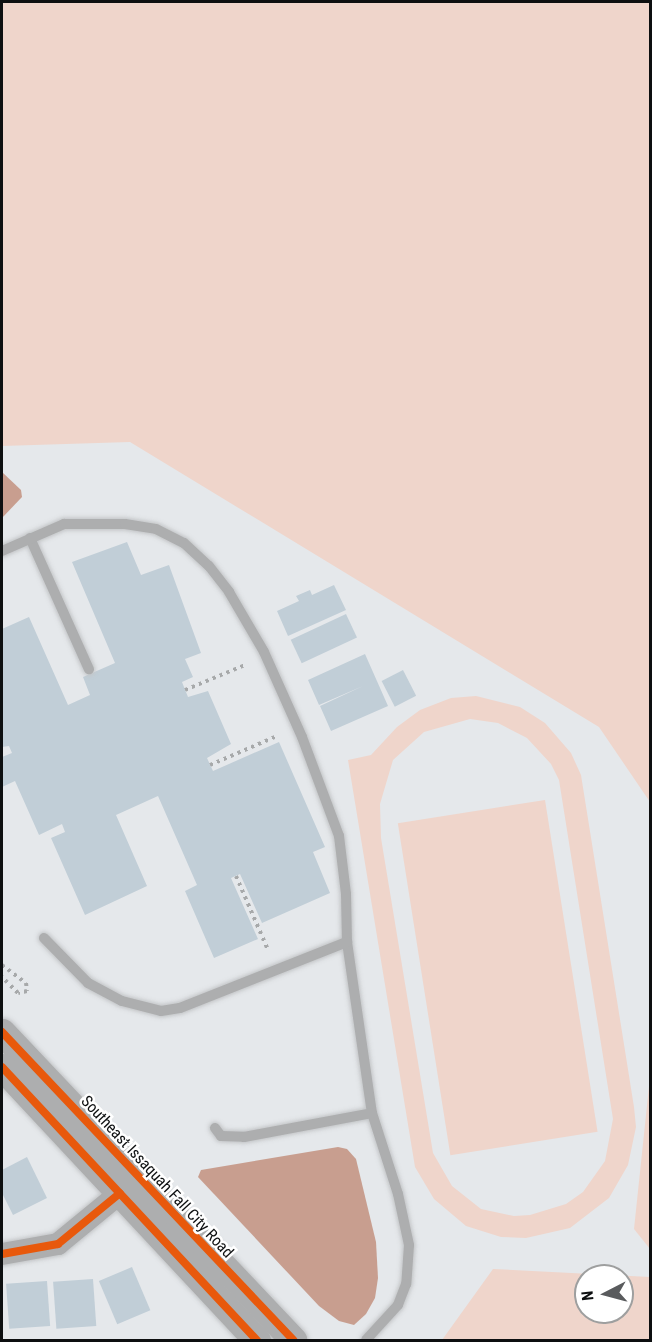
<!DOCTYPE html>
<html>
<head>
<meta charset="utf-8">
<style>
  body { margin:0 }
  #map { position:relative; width:652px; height:1342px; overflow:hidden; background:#e5e8eb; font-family:"Roboto Condensed",sans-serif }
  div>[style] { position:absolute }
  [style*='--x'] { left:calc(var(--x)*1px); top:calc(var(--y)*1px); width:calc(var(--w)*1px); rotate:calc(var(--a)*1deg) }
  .green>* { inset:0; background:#efd5cb; transform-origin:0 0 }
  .water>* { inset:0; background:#c89e8f }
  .building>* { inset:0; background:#c1ced7; transform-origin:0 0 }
  .path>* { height:4px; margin-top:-2px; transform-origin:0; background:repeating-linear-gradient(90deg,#a7a9aa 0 3px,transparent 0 7.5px) }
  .roads { filter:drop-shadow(0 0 2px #c3c5c7) drop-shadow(0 0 2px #c3c5c7) }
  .service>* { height:10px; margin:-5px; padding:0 5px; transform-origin:5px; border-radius:5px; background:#adaeaf }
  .minor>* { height:22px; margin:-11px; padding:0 11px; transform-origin:11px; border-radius:11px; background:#adaeaf }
  .tertiary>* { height:27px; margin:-13.5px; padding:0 13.5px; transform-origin:13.5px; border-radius:13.5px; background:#adaeaf }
  .cycleway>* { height:8px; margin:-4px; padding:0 4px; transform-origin:4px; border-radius:4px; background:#e8590c }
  span { translate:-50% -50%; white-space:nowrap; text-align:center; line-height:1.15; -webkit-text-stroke:5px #fff; paint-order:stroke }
  .street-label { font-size:16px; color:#0d0f10 }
  .frame { position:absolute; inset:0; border:3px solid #0d0f10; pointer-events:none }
  .north { position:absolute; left:574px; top:1264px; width:60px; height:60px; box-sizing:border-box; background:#fff; border:2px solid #9e9f9f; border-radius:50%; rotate:264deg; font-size:16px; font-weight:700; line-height:24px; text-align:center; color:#0d0f10 }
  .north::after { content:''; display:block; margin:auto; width:21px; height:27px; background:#595b5d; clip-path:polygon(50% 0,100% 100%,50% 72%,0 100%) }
</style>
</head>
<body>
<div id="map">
  <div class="green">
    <i style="clip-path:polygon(2px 2px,650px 2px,650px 802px,599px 727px,130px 442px,2px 446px)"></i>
    <i style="clip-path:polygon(evenodd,476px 696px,520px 707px,545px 723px,571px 753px,581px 775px,634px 1107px,636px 1127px,628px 1165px,609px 1198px,570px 1228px,526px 1238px,501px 1237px,466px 1226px,434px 1199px,415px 1167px,348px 760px,371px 755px,397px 727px,420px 710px,451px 698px,476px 696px,470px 719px,498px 723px,527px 738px,551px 764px,559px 780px,613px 1119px,605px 1161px,583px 1192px,566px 1204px,530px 1215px,514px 1216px,481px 1209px,452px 1186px,433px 1153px,381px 838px,380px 804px,393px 760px,424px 732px,470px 719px)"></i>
    <i style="left:545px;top:800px;width:336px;height:149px;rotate:81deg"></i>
    <i style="clip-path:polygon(650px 1077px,650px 1249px,634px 1229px)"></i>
    <i style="clip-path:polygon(evenodd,493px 1269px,650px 1277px,650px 1340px,442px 1340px,493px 1269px,586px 1276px,622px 1276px,622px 1312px,586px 1312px,586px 1276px)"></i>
  </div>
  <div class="water">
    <i style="clip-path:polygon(2px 472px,21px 490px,22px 497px,2px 518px)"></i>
    <i style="clip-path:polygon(338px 1147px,347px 1149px,356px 1159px,376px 1242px,378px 1278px,375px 1298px,366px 1314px,354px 1325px,339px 1321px,319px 1306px,198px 1177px,201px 1170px)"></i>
  </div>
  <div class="building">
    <i style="clip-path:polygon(127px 542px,141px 575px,169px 565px,201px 653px,185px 659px,193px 677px,182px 682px,188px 697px,208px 691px,231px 744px,207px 758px,213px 771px,279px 742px,325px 847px,313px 852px,330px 893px,262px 923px,240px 874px,231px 878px,258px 939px,214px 958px,185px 891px,197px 885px,158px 796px,116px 815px,147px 886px,85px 915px,51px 838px,65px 832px,62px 824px,39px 835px,15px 781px,2px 787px,2px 757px,12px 753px,9px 746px,2px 747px,2px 629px,29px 617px,68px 705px,90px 695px,83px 677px,115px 663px,72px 562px)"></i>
    <i style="clip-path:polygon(334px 585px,346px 610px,288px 636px,277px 611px,299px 601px,296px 596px,310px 590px,312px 595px)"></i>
    <i style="left:346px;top:614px;width:26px;height:61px;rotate:65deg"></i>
    <i style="clip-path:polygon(365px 654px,388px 706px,331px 731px,320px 706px,363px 686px,319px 705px,308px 680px)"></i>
    <i style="left:403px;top:670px;width:29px;height:24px;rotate:63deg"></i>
    <i style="clip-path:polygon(27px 1157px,47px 1198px,13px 1215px,2px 1193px,2px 1170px)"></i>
    <i style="left:132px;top:1267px;width:47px;height:36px;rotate:67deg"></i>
    <i style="left:93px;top:1279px;width:47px;height:40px;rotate:86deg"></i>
    <i style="left:47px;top:1281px;width:45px;height:41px;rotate:86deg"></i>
  </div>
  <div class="path">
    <i style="--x:185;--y:690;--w:65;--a:-22.6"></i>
    <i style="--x:210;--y:765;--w:73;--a:-23.4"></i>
    <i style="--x:236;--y:876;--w:81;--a:66.6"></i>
    <i style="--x:2;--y:965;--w:30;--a:37"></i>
    <i style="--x:26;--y:983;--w:8;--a:83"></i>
    <i style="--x:27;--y:991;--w:9;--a:167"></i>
    <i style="--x:18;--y:993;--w:23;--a:-135"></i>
  </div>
  <div class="roads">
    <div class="service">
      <i style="--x:30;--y:538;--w:144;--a:65.8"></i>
      <i style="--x:2;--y:551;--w:68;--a:-23.5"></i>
      <i style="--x:64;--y:524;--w:61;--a:0"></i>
      <i style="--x:125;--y:524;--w:31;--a:9"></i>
      <i style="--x:156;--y:529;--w:31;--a:27"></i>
      <i style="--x:184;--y:543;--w:34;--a:43"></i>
      <i style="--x:209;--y:566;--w:33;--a:52"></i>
      <i style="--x:229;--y:592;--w:69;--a:59.7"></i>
      <i style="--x:264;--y:652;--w:93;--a:65.9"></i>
      <i style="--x:302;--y:737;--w:106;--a:69.5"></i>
      <i style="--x:339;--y:836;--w:58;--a:83.1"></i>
      <i style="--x:346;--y:894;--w:48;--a:88.8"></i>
      <i style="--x:347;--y:942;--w:173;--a:81.7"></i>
      <i style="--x:372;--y:1113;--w:85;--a:72.2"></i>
      <i style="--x:398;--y:1194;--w:52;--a:77.8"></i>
      <i style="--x:409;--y:1245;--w:39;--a:94"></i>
      <i style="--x:406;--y:1284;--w:22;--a:111"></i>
      <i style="--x:398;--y:1305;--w:47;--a:132.4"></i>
      <i style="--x:44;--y:938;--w:63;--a:45.6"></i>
      <i style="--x:88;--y:983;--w:38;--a:28"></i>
      <i style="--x:122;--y:1001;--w:40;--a:14.4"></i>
      <i style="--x:161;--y:1011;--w:19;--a:-9"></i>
      <i style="--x:180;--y:1008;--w:180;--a:-21.6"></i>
      <i style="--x:215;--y:1128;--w:10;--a:53"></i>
      <i style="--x:221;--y:1136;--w:23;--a:2"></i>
      <i style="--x:244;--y:1137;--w:130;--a:-10.6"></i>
    </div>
    <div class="minor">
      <i style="--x:2;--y:1254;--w:57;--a:-10.1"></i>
      <i style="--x:58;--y:1244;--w:80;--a:-39.4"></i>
    </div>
    <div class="tertiary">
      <i style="--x:2;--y:1032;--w:424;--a:46.6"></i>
      <i style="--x:2;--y:1067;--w:374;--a:47"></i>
    </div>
  </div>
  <div class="cycleway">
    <i style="--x:2;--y:1032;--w:424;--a:46.6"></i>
    <i style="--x:2;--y:1067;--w:374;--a:47"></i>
    <i style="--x:2;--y:1254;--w:57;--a:-10.1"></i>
    <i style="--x:58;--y:1244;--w:80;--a:-39.4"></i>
  </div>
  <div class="street-label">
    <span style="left:157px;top:1177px;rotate:47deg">Southeast Issaquah Fall City Road</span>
  </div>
  <div class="frame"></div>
  <div class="north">N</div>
</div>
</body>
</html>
